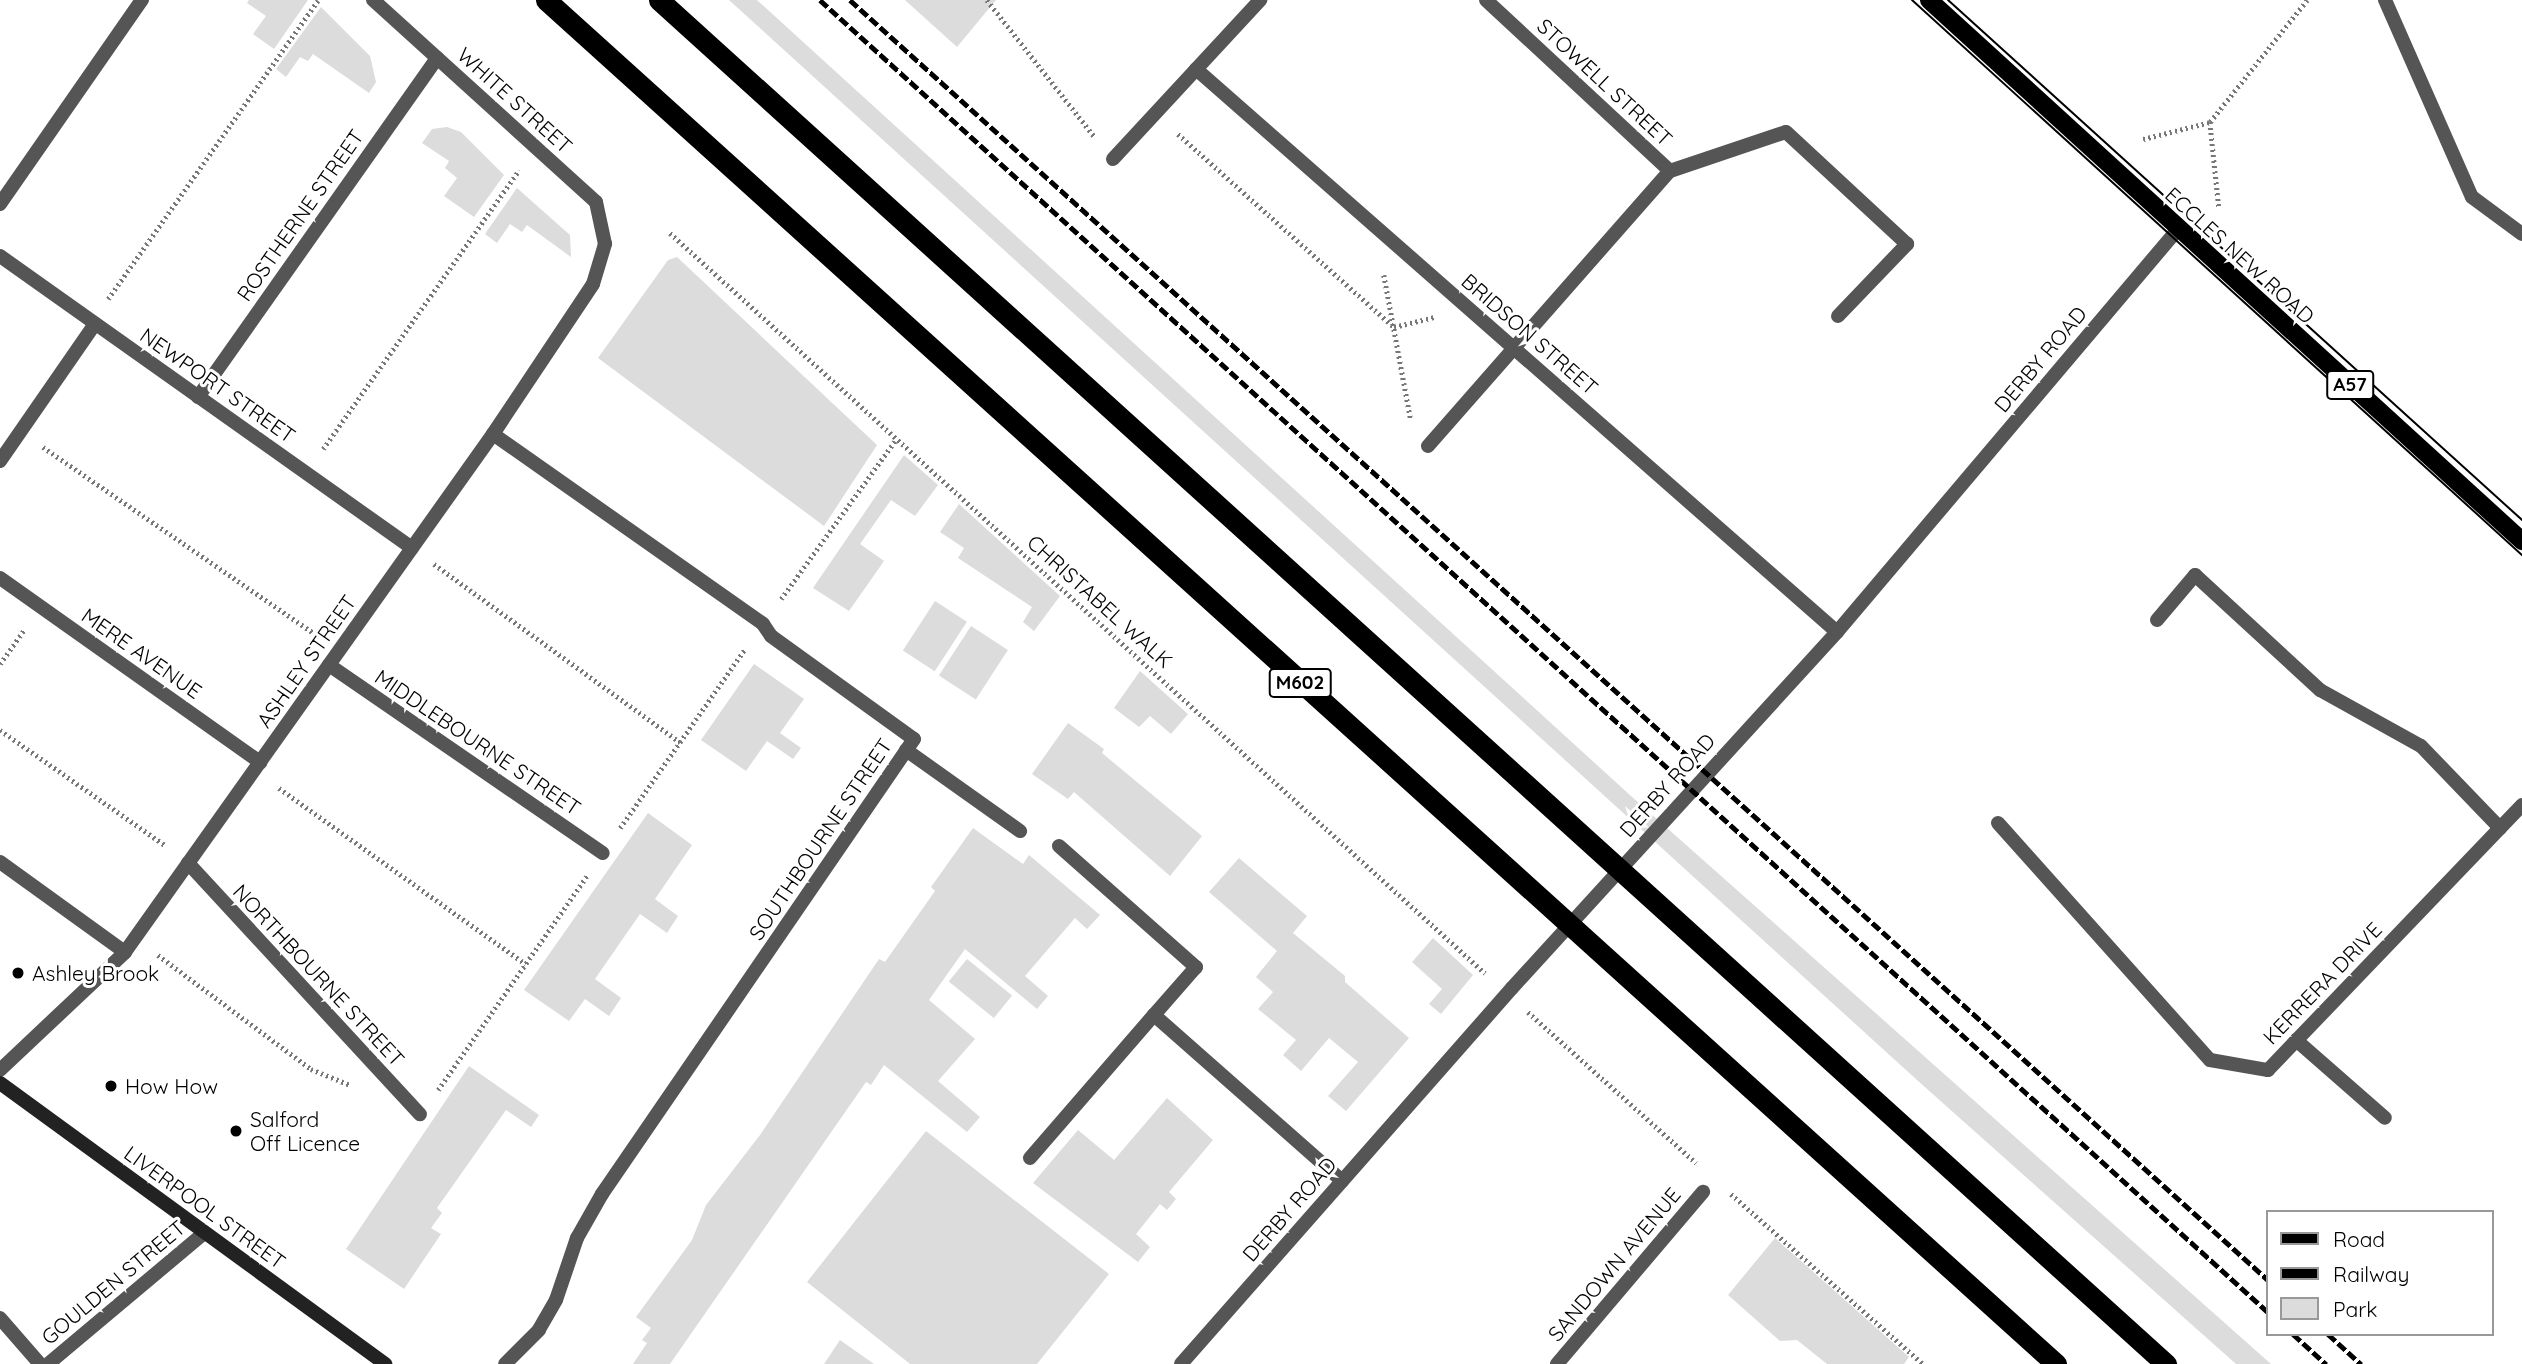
<!DOCTYPE html>
<html>
<head>
<meta charset="utf-8">
<style>
  body { margin:0 }
  #map { position:relative; width:2522px; height:1364px; overflow:hidden; background:#fff; font-family:Quicksand,sans-serif }
  div>[style] { position:absolute }
  [style*='--x'] { left:calc(var(--x)*1px); top:calc(var(--y)*1px); width:calc(var(--w)*1px); rotate:calc(var(--a)*1deg) }
  .green>* { inset:0; background:#dcdcdc; transform-origin:0 0 }
  .path>* { height:4.5px; margin-top:-2.25px; transform-origin:0; background:repeating-linear-gradient(90deg,#777 0 2px,transparent 0 5.5px) }
  .lane>* { height:14px; margin:-7px; padding:0 7px; transform-origin:7px; border-radius:7px; background:#555 }
  .street>* { height:14px; margin:-7px; padding:0 7px; transform-origin:7px; border-radius:7px; background:#555 }
  .secondary>* { height:14px; margin:-7px; padding:0 7px; transform-origin:7px; border-radius:7px; background:#222 }
  .primary>* { height:18px; margin:-9px; padding:0 9px; transform-origin:9px; border-radius:9px; background:#000 }
  .highway>* { height:21px; margin:-10.5px; padding:0 10.5px; transform-origin:10.5px; border-radius:10.5px; background:#000 }
  .tram>* { height:2px; margin:-1px; padding:0 1px; transform-origin:1px; border-radius:1px; background:#000 }
  .rail>* { height:5px; margin-top:-2.5px; transform-origin:0; background:repeating-linear-gradient(90deg,#000 0 10px,transparent 0 13.5px) }
  .dots>* { width:19px; height:19px; translate:-50% -50%; box-sizing:border-box; border:4px solid #fff; border-radius:50% }
  span { translate:-50% -50%; white-space:nowrap; text-align:center; line-height:1.15; -webkit-text-stroke:6px #fff; paint-order:stroke }
  .shield-label span { padding:2px 5px; background:#fff; border:2px solid; border-radius:5px; -webkit-text-stroke-width:0 }
  .shield-label { font-size:19px; color:#000; font-weight:700 }
  .street-label { font-size:21px; color:#000 }
  .poi-label { font-size:21px; color:#000 }
  .left { translate:0 -50%; text-align:left }
  .legend { position:absolute; left:2266px; top:1210px; width:228px; height:126px; box-sizing:border-box; background:#fff; border:2px solid #999; margin:0; padding:9px 12px; list-style:none; font-size:21px; color:#000 }
  .legend li { display:flex; align-items:center; gap:14px; height:35px }
  .legend b { width:35px; border:2px solid #999 }
</style>
</head>
<body>
<div id="map">
  <div class="green">
    <i style="clip-path:polygon(249px 0,308px 0,274px 49px,253px 34px,266px 16px,247px 3px)"></i>
    <i style="clip-path:polygon(729px 0,757px 0,1631px 796px,2271px 1364px,2236px 1364px,1917px 1080px)"></i>
    <i style="clip-path:polygon(905px 0,996px 0,957px 47px)"></i>
    <i style="clip-path:polygon(321px 7px,370px 56px,376px 82px,369px 93px,313px 54px,308px 61px,300px 57px,286px 77px,276px 69px)"></i>
    <i style="clip-path:polygon(447px 127px,461px 132px,504px 175px,474px 217px,444px 196px,457px 178px,445px 168px,449px 161px,422px 143px,432px 129px)"></i>
    <i style="clip-path:polygon(517px 188px,570px 235px,571px 257px,527px 225px,522px 232px,510px 224px,497px 243px,485px 234px)"></i>
    <i style="clip-path:polygon(677px 257px,877px 445px,824px 526px,598px 358px,668px 260px)"></i>
    <i style="clip-path:polygon(904px 455px,938px 485px,915px 516px,891px 500px,860px 544px,884px 561px,849px 611px,813px 588px)"></i>
    <i style="clip-path:polygon(959px 504px,1060px 596px,1034px 631px,1023px 622px,1032px 607px,958px 558px,964px 548px,940px 532px)"></i>
    <i style="left:935px;top:601px;width:38px;height:59px;rotate:33deg"></i>
    <i style="left:971px;top:626px;width:44px;height:59px;rotate:33deg"></i>
    <i style="clip-path:polygon(754px 664px,804px 699px,780px 733px,801px 748px,793px 759px,767px 741px,746px 771px,701px 740px)"></i>
    <i style="clip-path:polygon(1140px 671px,1188px 714px,1171px 734px,1150px 716px,1139px 727px,1114px 708px)"></i>
    <i style="clip-path:polygon(1068px 723px,1104px 749px,1102px 753px,1202px 836px,1170px 876px,1074px 792px,1068px 799px,1032px 774px)"></i>
    <i style="clip-path:polygon(648px 813px,692px 845px,655px 899px,678px 916px,667px 933px,640px 914px,595px 979px,621px 998px,609px 1016px,585px 999px,569px 1021px,524px 990px)"></i>
    <i style="clip-path:polygon(973px 828px,1023px 864px,1029px 855px,1100px 915px,1087px 929px,1075px 918px,1025px 976px,1048px 996px,1037px 1009px,965px 949px,929px 1000px,975px 1039px,938px 1081px,980px 1117px,967px 1132px,884px 1065px,871px 1085px,866px 1082px,670px 1364px,633px 1364px,647px 1343px,642px 1340px,651px 1328px,636px 1317px,692px 1240px,706px 1205px,760px 1135px,879px 959px,885px 962px,935px 891px,931px 887px)"></i>
    <i style="clip-path:polygon(1239px 858px,1307px 916px,1293px 933px,1345px 976px,1345px 982px,1409px 1038px,1346px 1111px,1328px 1096px,1358px 1062px,1329px 1038px,1301px 1071px,1283px 1055px,1296px 1040px,1258px 1009px,1273px 992px,1256px 977px,1277px 951px,1209px 892px)"></i>
    <i style="clip-path:polygon(1433px 938px,1473px 975px,1441px 1014px,1429px 1004px,1442px 989px,1412px 962px)"></i>
    <i style="left:967px;top:959px;width:58px;height:29px;rotate:39deg"></i>
    <i style="clip-path:polygon(469px 1066px,539px 1115px,531px 1127px,506px 1110px,437px 1208px,442px 1213px,431px 1228px,441px 1234px,404px 1289px,346px 1249px)"></i>
    <i style="clip-path:polygon(1167px 1098px,1213px 1140px,1169px 1192px,1176px 1199px,1167px 1210px,1160px 1204px,1136px 1234px,1150px 1247px,1138px 1262px,1033px 1183px,1078px 1130px,1114px 1160px)"></i>
    <i style="clip-path:polygon(926px 1131px,1109px 1274px,1037px 1364px,910px 1364px,807px 1282px)"></i>
    <i style="clip-path:polygon(1775px 1238px,1909px 1357px,1904px 1364px,1827px 1364px,1797px 1340px,1780px 1341px,1728px 1295px)"></i>
    <i style="clip-path:polygon(840px 1340px,874px 1364px,824px 1364px)"></i>
  </div>
  <div class="path">
    <i style="--x:987;--y:0;--w:174;--a:51.8"></i>
    <i style="--x:2210;--y:122;--w:86;--a:84"></i>
    <i style="--x:1178;--y:134;--w:290;--a:41.8"></i>
    <i style="--x:1394;--y:327;--w:41;--a:-14"></i>
    <i style="--x:2143;--y:139;--w:69;--a:-14.2"></i>
    <i style="--x:2210;--y:122;--w:156;--a:-51.5"></i>
    <i style="--x:670;--y:233;--w:1101;--a:42.24"></i>
    <i style="--x:1384;--y:275;--w:148;--a:79.5"></i>
    <i style="--x:108;--y:299;--w:365;--a:-54.9"></i>
    <i style="--x:43;--y:447;--w:330;--a:34.5"></i>
    <i style="--x:323;--y:449;--w:341;--a:-54.9"></i>
    <i style="--x:434;--y:564;--w:304;--a:35.9"></i>
    <i style="--x:781;--y:599;--w:198;--a:-54.2"></i>
    <i style="--x:0;--y:664;--w:42;--a:-54.8"></i>
    <i style="--x:0;--y:730;--w:203;--a:34.9"></i>
    <i style="--x:279;--y:788;--w:303;--a:35.5"></i>
    <i style="--x:620;--y:828;--w:218;--a:-55.1"></i>
    <i style="--x:158;--y:955;--w:191;--a:36.7"></i>
    <i style="--x:311;--y:1069;--w:42;--a:22.3"></i>
    <i style="--x:1528;--y:1012;--w:226;--a:41.9"></i>
    <i style="--x:438;--y:1090;--w:261;--a:-55.2"></i>
    <i style="--x:1731;--y:1194;--w:256;--a:41.5"></i>
  </div>
  <div class="lane">
    <i style="--x:1838;--y:316;--w:100;--a:-46.2"></i>
    <i style="--x:906;--y:750;--w:140;--a:35.4"></i>
    <i style="--x:1059;--y:846;--w:183;--a:41.5"></i>
    <i style="--x:1196;--y:967;--w:64;--a:131.2"></i>
    <i style="--x:1154;--y:1015;--w:251;--a:41.4"></i>
    <i style="--x:0;--y:862;--w:154;--a:35.8"></i>
    <i style="--x:2296;--y:1040;--w:118;--a:41.2"></i>
    <i style="--x:1030;--y:1158;--w:189;--a:-49.1"></i>
  </div>
  <div class="street">
    <i style="--x:1486;--y:0;--w:251;--a:42.9"></i>
    <i style="--x:1670;--y:171;--w:122;--a:-18.6"></i>
    <i style="--x:1786;--y:132;--w:165;--a:42.8"></i>
    <i style="--x:2385;--y:0;--w:215;--a:66.2"></i>
    <i style="--x:2472;--y:197;--w:62;--a:36.5"></i>
    <i style="--x:1196;--y:69;--w:853;--a:41.29"></i>
    <i style="--x:1113;--y:159;--w:217;--a:-47.2"></i>
    <i style="--x:0;--y:204;--w:249;--a:-55.2"></i>
    <i style="--x:0;--y:256;--w:505;--a:35.33"></i>
    <i style="--x:198;--y:397;--w:415;--a:-54.8"></i>
    <i style="--x:493;--y:434;--w:330;--a:35.1"></i>
    <i style="--x:763;--y:624;--w:14;--a:56"></i>
    <i style="--x:771;--y:636;--w:176;--a:35.8"></i>
    <i style="--x:914;--y:739;--w:552;--a:124.44"></i>
    <i style="--x:602;--y:1194;--w:51;--a:119.6"></i>
    <i style="--x:577;--y:1238;--w:65;--a:108.7"></i>
    <i style="--x:556;--y:1300;--w:34;--a:120"></i>
    <i style="--x:539;--y:1330;--w:48;--a:135"></i>
    <i style="--x:1428;--y:446;--w:366;--a:-48.7"></i>
    <i style="--x:0;--y:461;--w:167;--a:-55.3"></i>
    <i style="--x:0;--y:578;--w:319;--a:35.3"></i>
    <i style="--x:2157;--y:620;--w:59;--a:-49.8"></i>
    <i style="--x:2195;--y:575;--w:170;--a:42.6"></i>
    <i style="--x:2320;--y:690;--w:115;--a:29"></i>
    <i style="--x:2421;--y:746;--w:114;--a:46.1"></i>
    <i style="--x:329;--y:665;--w:332;--a:34.5"></i>
    <i style="--x:1998;--y:823;--w:318;--a:48.2"></i>
    <i style="--x:2210;--y:1060;--w:59;--a:9.8"></i>
    <i style="--x:2268;--y:1070;--w:367;--a:-46.2"></i>
    <i style="--x:188;--y:863;--w:342;--a:47.3"></i>
    <i style="--x:0;--y:1070;--w:172;--a:-43.3"></i>
    <i style="--x:125;--y:952;--w:635;--a:-54.61"></i>
    <i style="--x:493;--y:434;--w:180;--a:-56.3"></i>
    <i style="--x:593;--y:284;--w:42;--a:-73.3"></i>
    <i style="--x:605;--y:244;--w:43;--a:-102.1"></i>
    <i style="--x:596;--y:202;--w:301;--a:-137.8"></i>
    <i style="--x:0;--y:1318;--w:61;--a:49"></i>
    <i style="--x:48;--y:1364;--w:204;--a:-40"></i>
    <i style="--x:1181;--y:1364;--w:501;--a:-48.64"></i>
    <i style="--x:1512;--y:988;--w:482;--a:-47.6"></i>
    <i style="--x:1837;--y:632;--w:528;--a:-49.76"></i>
    <i style="--x:1557;--y:1364;--w:226;--a:-49.7"></i>
  </div>
  <div class="secondary">
    <i style="--x:0;--y:1083;--w:477;--a:36.1"></i>
  </div>
  <div class="primary">
    <i style="--x:1929;--y:0;--w:803;--a:42.37"></i>
  </div>
  <div class="highway">
    <i style="--x:546;--y:0;--w:2035;--a:42.09"></i>
    <i style="--x:659;--y:0;--w:2033;--a:42.15"></i>
  </div>
  <div class="tram">
    <i style="--x:1912;--y:0;--w:825;--a:42.3"></i>
    <i style="--x:1948;--y:0;--w:775;--a:42.17"></i>
  </div>
  <div class="rail">
    <i style="--x:820;--y:0;--w:1954;--a:42.18"></i>
    <i style="--x:850;--y:0;--w:1910;--a:42.07"></i>
    <i style="--x:2293;--y:1334;--w:45;--a:42.3"></i>
    <i style="--x:2328;--y:1334;--w:45;--a:42.3"></i>
  </div>
  <div class="dots">
    <i style="left:18px;top:973px;background:#000"></i>
    <i style="left:111px;top:1086px;background:#000"></i>
    <i style="left:236px;top:1131px;background:#000"></i>
  </div>
  <div class="shield-label">
    <span style="left:2350px;top:385px">A57</span>
    <span style="left:1300px;top:683px">M602</span>
  </div>
  <div class="street-label">
    <span style="left:1605px;top:82px;rotate:43deg">STOWELL STREET</span>
    <span style="left:515px;top:100px;rotate:42deg">WHITE STREET</span>
    <span style="left:300px;top:215px;rotate:-55deg">ROSTHERNE STREET</span>
    <span style="left:2240px;top:255px;rotate:42deg">ECCLES NEW ROAD</span>
    <span style="left:1530px;top:334px;rotate:41deg">BRIDSON STREET</span>
    <span style="left:2040px;top:359px;rotate:-50deg">DERBY ROAD</span>
    <span style="left:218px;top:385px;rotate:35deg">NEWPORT STREET</span>
    <span style="left:1100px;top:601px;rotate:42deg">CHRISTABEL WALK</span>
    <span style="left:142px;top:653px;rotate:35deg">MERE AVENUE</span>
    <span style="left:306px;top:661px;rotate:-55deg">ASHLEY STREET</span>
    <span style="left:478px;top:742px;rotate:34deg">MIDDLEBOURNE STREET</span>
    <span style="left:1667px;top:785px;rotate:-48deg">DERBY ROAD</span>
    <span style="left:820px;top:839px;rotate:-56deg">SOUTHBOURNE STREET</span>
    <span style="left:319px;top:975px;rotate:47deg">NORTHBOURNE STREET</span>
    <span style="left:2322px;top:983px;rotate:-46deg">KERRERA DRIVE</span>
    <span style="left:205px;top:1207px;rotate:36deg">LIVERPOOL STREET</span>
    <span style="left:1289px;top:1209px;rotate:-49deg">DERBY ROAD</span>
    <span style="left:1614px;top:1264px;rotate:-50deg">SANDOWN AVENUE</span>
    <span style="left:113px;top:1282px;rotate:-40deg">GOULDEN STREET</span>
  </div>
  <div class="poi-label">
    <span class="left" style="left:32px;top:973px">Ashley Brook</span>
    <span class="left" style="left:125px;top:1086px">How How</span>
    <span class="left" style="left:250px;top:1131px">Salford<br>Off Licence</span>
  </div>
  <ul class="legend">
  <li><b style="height:9px;background:#000"></b>Road</li>
  <li><b style="height:9px;background:#000"></b>Railway</li>
  <li><b style="height:19px;background:#dcdcdc"></b>Park</li>
  </ul>
</div>
</body>
</html>
